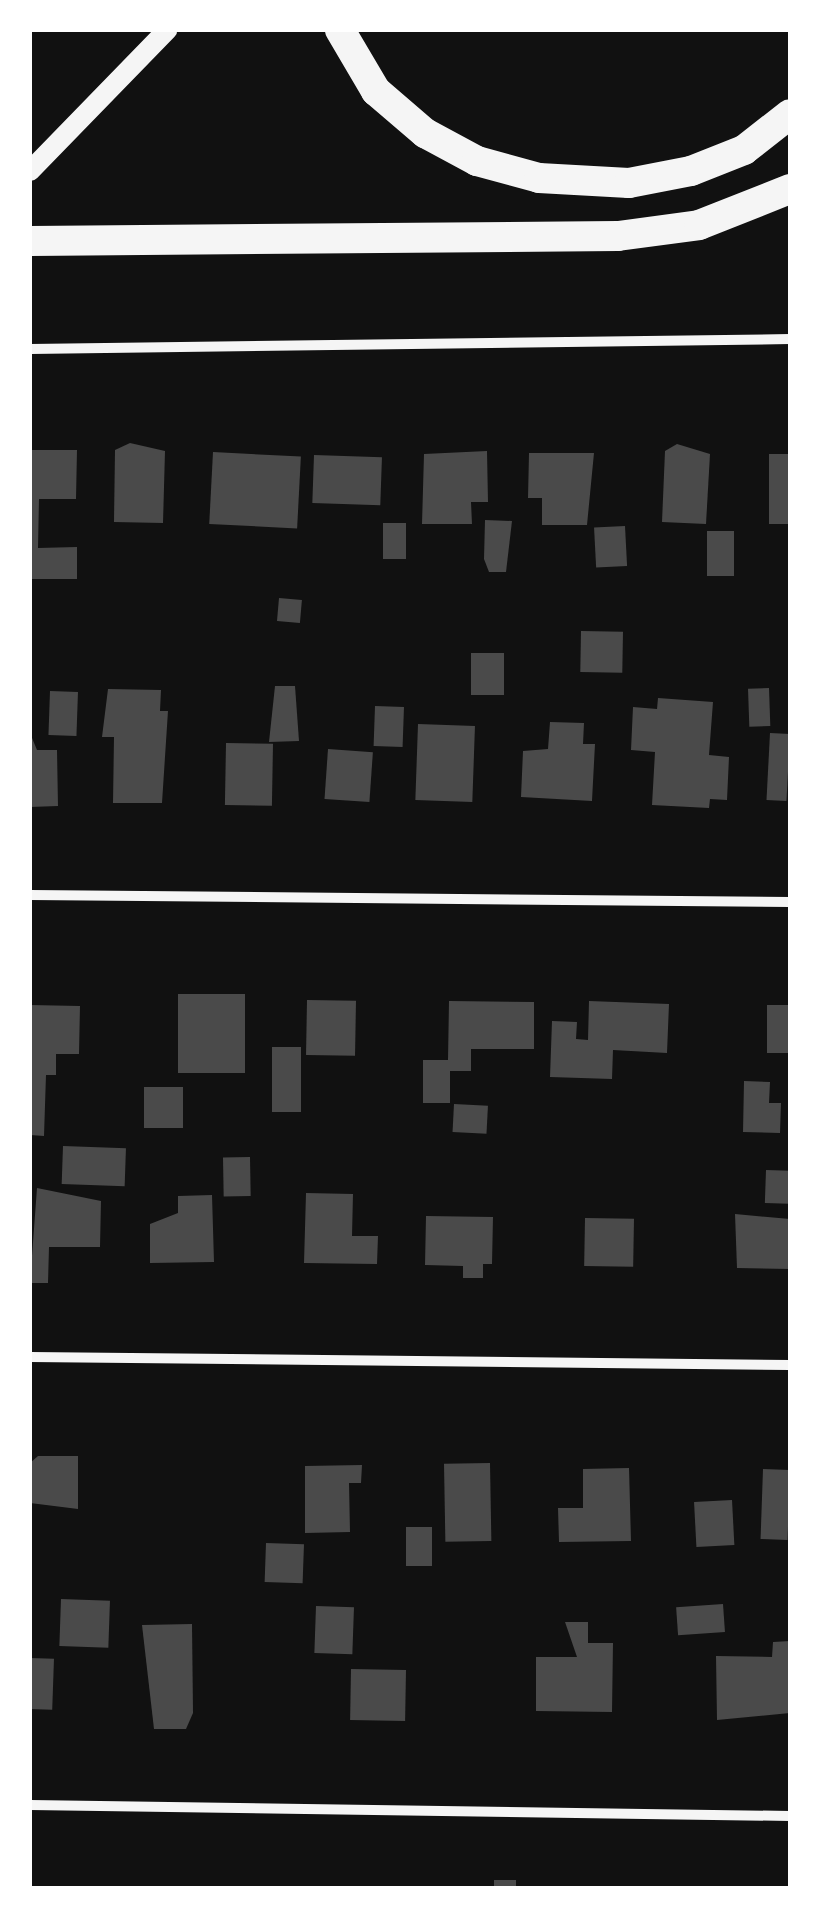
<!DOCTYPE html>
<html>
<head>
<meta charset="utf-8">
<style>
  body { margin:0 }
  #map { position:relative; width:820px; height:1918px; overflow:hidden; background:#111; font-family:"Sofia Sans Condensed",sans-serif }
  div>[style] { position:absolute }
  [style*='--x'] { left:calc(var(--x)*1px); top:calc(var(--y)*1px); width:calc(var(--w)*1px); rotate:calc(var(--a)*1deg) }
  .building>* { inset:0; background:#4a4a4a; transform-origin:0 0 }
  .minor>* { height:10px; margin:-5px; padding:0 5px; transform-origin:5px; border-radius:5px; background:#f5f5f5 }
  .secondary>* { height:20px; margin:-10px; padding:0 10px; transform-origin:10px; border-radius:10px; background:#f5f5f5 }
  .motorway>* { height:30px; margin:-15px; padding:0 15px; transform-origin:15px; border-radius:15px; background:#f5f5f5 }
  span { translate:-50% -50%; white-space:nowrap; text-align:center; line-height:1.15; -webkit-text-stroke:8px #fff; paint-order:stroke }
  .frame { position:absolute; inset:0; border:32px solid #fff; pointer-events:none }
</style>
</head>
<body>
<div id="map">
  <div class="building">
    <i style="clip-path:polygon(130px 443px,165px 451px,163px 523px,114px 522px,115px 450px)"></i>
    <i style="clip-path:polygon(677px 444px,710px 454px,706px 524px,662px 522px,665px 451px)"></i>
    <i style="clip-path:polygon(30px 450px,77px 450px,76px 499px,39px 499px,38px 548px,77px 547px,77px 579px,30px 579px)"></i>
    <i style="clip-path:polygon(487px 451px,488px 502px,471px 502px,472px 524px,422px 524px,424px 454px)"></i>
    <i style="left:213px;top:452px;width:88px;height:72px;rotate:3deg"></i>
    <i style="clip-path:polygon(529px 453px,594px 453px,587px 525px,542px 525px,542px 498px,528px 498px)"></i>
    <i style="left:769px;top:454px;width:21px;height:70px"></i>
    <i style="left:314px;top:455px;width:68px;height:48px;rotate:2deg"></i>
    <i style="clip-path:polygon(485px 520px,512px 521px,506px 572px,489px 572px,484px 559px)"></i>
    <i style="left:406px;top:523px;width:36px;height:23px;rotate:90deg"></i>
    <i style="left:625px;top:526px;width:40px;height:31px;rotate:87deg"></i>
    <i style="left:707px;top:531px;width:27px;height:45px"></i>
    <i style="left:279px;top:598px;width:23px;height:23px;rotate:5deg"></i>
    <i style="left:581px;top:631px;width:42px;height:41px;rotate:1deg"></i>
    <i style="left:471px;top:653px;width:33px;height:42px"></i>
    <i style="clip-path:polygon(275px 686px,295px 686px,299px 741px,269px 742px)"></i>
    <i style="left:769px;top:688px;width:38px;height:21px;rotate:88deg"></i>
    <i style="clip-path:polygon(108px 689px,161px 690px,160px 711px,168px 711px,162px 803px,113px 803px,114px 737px,102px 737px)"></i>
    <i style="left:50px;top:691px;width:28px;height:44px;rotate:2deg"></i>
    <i style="clip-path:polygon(658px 698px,713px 702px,709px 755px,729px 757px,727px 800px,710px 799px,709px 808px,652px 805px,655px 752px,631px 750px,633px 707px,657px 709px)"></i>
    <i style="left:375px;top:706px;width:29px;height:40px;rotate:2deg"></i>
    <i style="clip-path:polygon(550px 722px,584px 723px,583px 744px,595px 744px,592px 801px,521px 797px,523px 751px,548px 749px)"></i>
    <i style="left:418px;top:724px;width:57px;height:76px;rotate:2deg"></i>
    <i style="clip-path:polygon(30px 733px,37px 750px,57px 750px,58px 806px,30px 807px)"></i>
    <i style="left:770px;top:733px;width:20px;height:67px;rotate:3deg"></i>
    <i style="left:226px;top:743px;width:47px;height:62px;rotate:1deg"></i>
    <i style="left:328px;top:749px;width:45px;height:50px;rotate:4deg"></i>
    <i style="left:178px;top:994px;width:67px;height:79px"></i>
    <i style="left:307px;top:1000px;width:49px;height:55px;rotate:1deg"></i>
    <i style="clip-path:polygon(449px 1001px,534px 1002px,534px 1049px,471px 1049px,471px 1071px,450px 1071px,450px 1103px,423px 1103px,423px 1060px,448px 1060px)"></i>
    <i style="clip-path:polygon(589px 1001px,669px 1004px,667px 1053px,613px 1050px,612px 1079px,550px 1077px,552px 1021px,577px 1022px,576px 1039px,588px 1040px)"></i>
    <i style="clip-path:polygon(30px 1005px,80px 1006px,79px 1054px,56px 1054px,56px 1075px,46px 1075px,44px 1136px,30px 1135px)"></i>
    <i style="left:767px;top:1005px;width:23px;height:48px"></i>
    <i style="left:272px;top:1047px;width:29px;height:65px"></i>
    <i style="clip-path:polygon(744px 1081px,770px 1082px,769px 1103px,781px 1103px,780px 1133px,743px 1132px)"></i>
    <i style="left:144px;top:1087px;width:39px;height:41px"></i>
    <i style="left:454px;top:1104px;width:34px;height:28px;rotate:3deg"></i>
    <i style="left:63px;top:1146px;width:63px;height:38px;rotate:2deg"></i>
    <i style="left:250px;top:1157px;width:39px;height:27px;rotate:89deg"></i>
    <i style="left:766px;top:1170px;width:24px;height:33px;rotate:2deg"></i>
    <i style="clip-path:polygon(37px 1188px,101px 1201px,100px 1247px,49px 1247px,48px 1283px,30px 1283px)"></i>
    <i style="clip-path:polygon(306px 1193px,353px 1194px,352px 1236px,378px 1236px,377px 1264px,304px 1263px)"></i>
    <i style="clip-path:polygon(212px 1195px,214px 1262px,150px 1263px,150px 1224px,178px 1213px,178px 1196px)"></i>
    <i style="clip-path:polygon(735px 1214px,790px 1219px,790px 1269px,737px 1268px)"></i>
    <i style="clip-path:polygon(426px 1216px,493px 1217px,492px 1264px,483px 1264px,483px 1278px,463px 1278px,463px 1266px,425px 1265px)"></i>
    <i style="left:585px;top:1218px;width:49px;height:48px;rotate:1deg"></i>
    <i style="clip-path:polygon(38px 1456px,78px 1456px,78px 1509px,30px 1503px,30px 1463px)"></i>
    <i style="left:490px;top:1463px;width:78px;height:46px;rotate:89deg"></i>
    <i style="clip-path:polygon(362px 1465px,361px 1483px,349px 1483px,350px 1532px,305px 1533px,305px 1466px)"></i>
    <i style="clip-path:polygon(629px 1468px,631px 1541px,559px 1542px,558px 1508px,583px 1508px,583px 1469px)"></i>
    <i style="left:763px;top:1469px;width:27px;height:70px;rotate:2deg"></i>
    <i style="left:732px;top:1500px;width:45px;height:38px;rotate:87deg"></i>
    <i style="left:432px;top:1527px;width:39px;height:26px;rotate:90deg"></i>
    <i style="left:266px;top:1543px;width:38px;height:39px;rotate:2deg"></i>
    <i style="left:61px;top:1599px;width:49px;height:47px;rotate:2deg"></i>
    <i style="left:723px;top:1604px;width:28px;height:47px;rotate:86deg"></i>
    <i style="left:316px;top:1606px;width:38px;height:47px;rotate:2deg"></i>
    <i style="clip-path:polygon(565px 1622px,588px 1622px,588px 1643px,613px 1643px,612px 1712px,536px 1711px,536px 1657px,577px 1657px)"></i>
    <i style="clip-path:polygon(192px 1624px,193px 1713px,186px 1729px,154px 1729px,142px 1625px)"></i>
    <i style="clip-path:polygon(790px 1641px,790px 1713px,717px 1720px,716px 1656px,772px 1657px,773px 1642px)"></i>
    <i style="left:30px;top:1658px;width:24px;height:51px;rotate:2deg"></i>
    <i style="left:351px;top:1669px;width:55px;height:51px;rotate:1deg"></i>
    <i style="left:494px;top:1880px;width:22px;height:8px"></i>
  </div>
  <div class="minor">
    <i style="--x:30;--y:349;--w:760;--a:-0.75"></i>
    <i style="--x:30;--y:895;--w:760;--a:0.53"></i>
    <i style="--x:30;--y:1357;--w:760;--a:0.6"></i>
    <i style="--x:30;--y:1805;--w:760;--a:0.83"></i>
  </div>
  <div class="secondary">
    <i style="--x:30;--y:171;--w:197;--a:-45.8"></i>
  </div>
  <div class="motorway">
    <i style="--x:340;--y:30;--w:71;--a:59.5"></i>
    <i style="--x:376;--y:91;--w:65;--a:40.6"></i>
    <i style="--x:425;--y:133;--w:59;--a:28.3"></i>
    <i style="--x:477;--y:161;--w:64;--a:15.3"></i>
    <i style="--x:539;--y:178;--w:90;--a:3.2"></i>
    <i style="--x:629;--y:183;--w:63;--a:-11"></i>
    <i style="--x:691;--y:171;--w:57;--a:-21.6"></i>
    <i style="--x:744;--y:150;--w:58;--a:-38"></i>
    <i style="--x:30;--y:241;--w:588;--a:-0.49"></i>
    <i style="--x:618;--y:236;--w:82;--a:-7.7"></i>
    <i style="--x:699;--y:225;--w:98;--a:-21.6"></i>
  </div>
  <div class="frame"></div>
</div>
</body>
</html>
